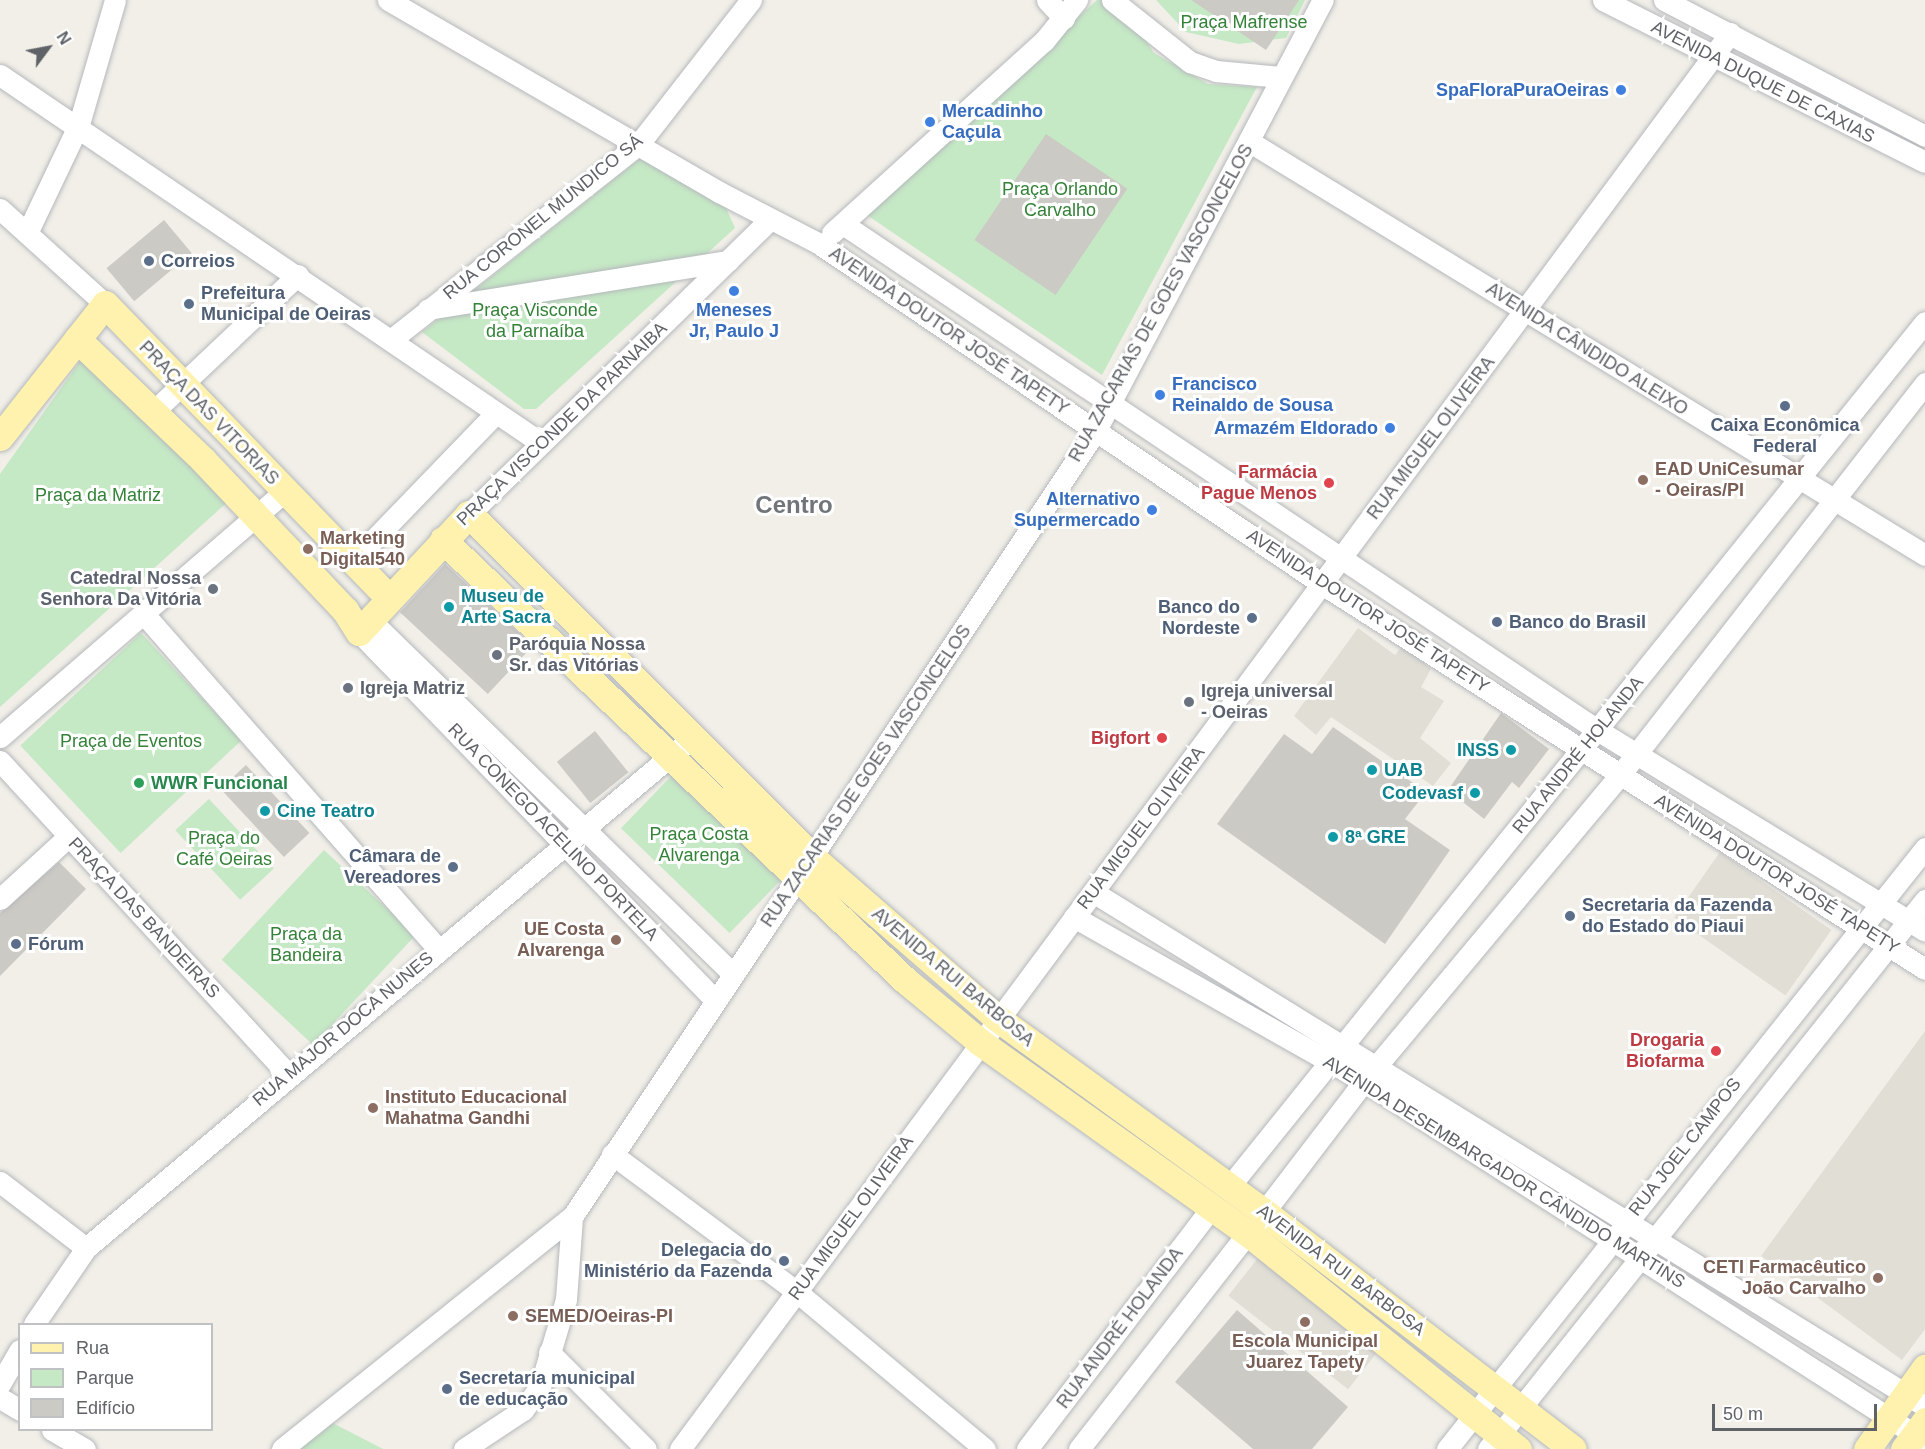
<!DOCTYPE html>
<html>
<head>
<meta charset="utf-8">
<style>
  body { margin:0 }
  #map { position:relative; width:1925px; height:1449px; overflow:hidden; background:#f1efe8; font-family:Arial,sans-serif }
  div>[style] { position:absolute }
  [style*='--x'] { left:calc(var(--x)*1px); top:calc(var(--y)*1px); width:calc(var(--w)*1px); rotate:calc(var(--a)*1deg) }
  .education>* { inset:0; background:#e1ded6; transform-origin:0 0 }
  .green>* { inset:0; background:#c5e8c5; transform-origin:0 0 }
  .building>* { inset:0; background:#cccac5; transform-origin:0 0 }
  .roads { filter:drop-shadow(0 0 2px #b5b8bc) drop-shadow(0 0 2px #b5b8bc) }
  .minor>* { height:21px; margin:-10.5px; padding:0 10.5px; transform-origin:10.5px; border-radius:10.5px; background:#fff }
  .major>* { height:27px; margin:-13.5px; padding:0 13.5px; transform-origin:13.5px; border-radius:13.5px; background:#fff2af }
  .dots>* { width:16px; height:16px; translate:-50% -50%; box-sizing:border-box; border:3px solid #fff; border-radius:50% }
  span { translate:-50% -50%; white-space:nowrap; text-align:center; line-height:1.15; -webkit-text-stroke:6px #fff; paint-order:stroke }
  .park-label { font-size:18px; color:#348238 }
  .street-label { font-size:18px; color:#5f6368 }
  .shop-label { font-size:18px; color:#366cbe; font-weight:700 }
  .right { translate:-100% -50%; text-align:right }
  .left { translate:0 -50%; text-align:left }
  .service-label { font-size:18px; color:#4e5e75; font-weight:700 }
  .education-label { font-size:18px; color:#785e54; font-weight:700 }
  .health-label { font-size:18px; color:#be3a42; font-weight:700 }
  .worship-label { font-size:18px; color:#5b616d; font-weight:700 }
  .culture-label { font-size:18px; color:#0d838f; font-weight:700 }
  .leisure-label { font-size:18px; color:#27864d; font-weight:700 }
  .district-label { font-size:24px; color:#70757a; font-weight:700 }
  .legend { position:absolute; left:18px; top:1323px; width:195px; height:108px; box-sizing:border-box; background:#fff; border:2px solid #bfc1c3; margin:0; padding:8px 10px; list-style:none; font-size:18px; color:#5f6368 }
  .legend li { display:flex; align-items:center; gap:12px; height:30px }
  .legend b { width:30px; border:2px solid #bfc1c3 }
  .north { position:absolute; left:18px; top:18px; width:60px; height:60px; -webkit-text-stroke:4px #fff; paint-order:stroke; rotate:58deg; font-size:16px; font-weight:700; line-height:24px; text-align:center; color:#5f6368 }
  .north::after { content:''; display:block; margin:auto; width:21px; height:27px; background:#5f6368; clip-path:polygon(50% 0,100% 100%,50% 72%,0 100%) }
  .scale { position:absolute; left:1712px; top:1404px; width:165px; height:27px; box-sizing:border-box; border:3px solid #5f6368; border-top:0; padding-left:8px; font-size:18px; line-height:21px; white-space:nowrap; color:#5f6368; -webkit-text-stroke:4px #fff; paint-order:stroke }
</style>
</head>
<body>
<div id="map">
  <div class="education">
    <i style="clip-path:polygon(1358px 628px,1395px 655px,1403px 645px,1431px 669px,1421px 687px,1444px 701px,1420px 738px,1451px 763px,1433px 786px,1331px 717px,1316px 735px,1294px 716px)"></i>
    <i style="left:1720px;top:852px;width:136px;height:80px;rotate:35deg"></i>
    <i style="clip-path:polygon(1925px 1031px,1925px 1329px,1902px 1360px,1761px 1256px)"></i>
    <i style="left:1261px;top:1254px;width:152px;height:53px;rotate:38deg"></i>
  </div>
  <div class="green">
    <i style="clip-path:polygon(1097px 0,1119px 0,1154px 53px,1208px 84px,1257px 87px,1102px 375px,864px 213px)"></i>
    <i style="clip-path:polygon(1156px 0,1305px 0,1286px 38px,1239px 44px,1186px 32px)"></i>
    <i style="clip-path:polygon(652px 149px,719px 192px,735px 228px,536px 409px,524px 409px,422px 332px)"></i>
    <i style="clip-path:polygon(83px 357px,233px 497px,0 707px,0 474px)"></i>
    <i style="left:141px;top:633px;width:147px;height:165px;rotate:47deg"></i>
    <i style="left:680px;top:767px;width:151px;height:85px;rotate:44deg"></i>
    <i style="left:209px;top:799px;width:95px;height:46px;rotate:47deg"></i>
    <i style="left:324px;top:850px;width:125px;height:150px;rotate:43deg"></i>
    <i style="clip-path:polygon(325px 1419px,383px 1449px,289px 1449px)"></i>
  </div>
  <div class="building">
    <i style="clip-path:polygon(1191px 0,1299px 0,1266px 50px)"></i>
    <i style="left:1046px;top:134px;width:98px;height:128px;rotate:34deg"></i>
    <i style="left:164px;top:220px;width:43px;height:75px;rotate:50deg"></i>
    <i style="left:445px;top:564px;width:120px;height:66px;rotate:43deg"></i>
    <i style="clip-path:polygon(1501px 713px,1549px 749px,1519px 788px,1512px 782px,1484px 819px,1448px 790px)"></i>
    <i style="clip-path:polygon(1333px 727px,1426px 792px,1405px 819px,1450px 850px,1385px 944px,1217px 824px,1284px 734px,1312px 754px)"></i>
    <i style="left:595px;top:731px;width:53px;height:49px;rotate:51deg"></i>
    <i style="left:246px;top:765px;width:93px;height:35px;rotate:47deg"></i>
    <i style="clip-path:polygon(59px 862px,86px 889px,0 976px,0 913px)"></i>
    <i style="clip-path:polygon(1237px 1310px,1348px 1407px,1312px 1449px,1253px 1449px,1175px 1382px)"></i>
  </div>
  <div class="roads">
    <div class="minor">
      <i style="--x:388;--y:0;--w:383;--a:30.1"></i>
      <i style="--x:719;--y:192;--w:111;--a:27.3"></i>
      <i style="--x:818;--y:243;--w:609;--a:34.08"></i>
      <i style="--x:1322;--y:584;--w:715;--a:32.56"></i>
      <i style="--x:1047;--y:0;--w:25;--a:47"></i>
      <i style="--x:1112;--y:0;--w:100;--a:38.5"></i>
      <i style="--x:1190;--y:62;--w:28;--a:19"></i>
      <i style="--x:1216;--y:71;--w:65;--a:5.3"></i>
      <i style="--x:1603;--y:0;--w:360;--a:26.7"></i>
      <i style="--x:1664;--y:0;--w:294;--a:27.5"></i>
      <i style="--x:0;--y:75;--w:654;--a:34.22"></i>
      <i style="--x:1250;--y:142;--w:791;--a:31.46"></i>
      <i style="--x:0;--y:209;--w:142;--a:42.1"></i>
      <i style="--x:843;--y:224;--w:910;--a:33.85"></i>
      <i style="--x:1599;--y:731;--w:382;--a:31.5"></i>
      <i style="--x:29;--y:229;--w:116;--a:-64.5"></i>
      <i style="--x:79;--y:124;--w:129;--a:-73.8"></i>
      <i style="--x:832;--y:233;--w:286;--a:-42.2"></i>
      <i style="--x:1044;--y:41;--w:53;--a:-51.2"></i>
      <i style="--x:428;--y:309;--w:304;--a:-9.1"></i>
      <i style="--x:392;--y:339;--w:313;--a:-38.3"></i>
      <i style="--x:638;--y:145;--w:184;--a:-52.1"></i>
      <i style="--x:154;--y:411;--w:198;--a:-43.4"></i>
      <i style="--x:469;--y:514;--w:420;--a:-44.4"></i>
      <i style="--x:353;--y:561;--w:204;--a:-46"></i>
      <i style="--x:143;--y:613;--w:449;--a:48.7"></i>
      <i style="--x:370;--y:620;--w:507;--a:44.28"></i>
      <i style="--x:359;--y:632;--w:512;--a:45.95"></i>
      <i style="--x:0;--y:737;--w:375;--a:-40.8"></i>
      <i style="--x:0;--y:761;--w:425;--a:47.4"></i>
      <i style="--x:1093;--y:892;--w:978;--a:31.71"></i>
      <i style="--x:0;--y:899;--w:93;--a:-42.4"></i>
      <i style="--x:1074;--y:917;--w:333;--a:29.5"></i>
      <i style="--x:1364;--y:1081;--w:667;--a:32.69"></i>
      <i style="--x:612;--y:1154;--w:231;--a:36.7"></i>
      <i style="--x:797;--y:1292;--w:245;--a:39.9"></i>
      <i style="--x:0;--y:1182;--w:108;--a:37.5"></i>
      <i style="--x:1229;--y:1187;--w:1110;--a:-51.18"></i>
      <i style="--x:1264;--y:1212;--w:165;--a:-52.6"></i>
      <i style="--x:1364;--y:1081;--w:399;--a:-50.1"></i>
      <i style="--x:1620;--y:775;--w:497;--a:-52.1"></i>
      <i style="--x:34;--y:1324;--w:92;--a:-55.6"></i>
      <i style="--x:86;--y:1248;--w:793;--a:-40.09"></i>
      <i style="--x:549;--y:1352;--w:137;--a:45"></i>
      <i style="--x:0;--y:1384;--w:39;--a:-60"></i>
      <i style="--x:0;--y:1398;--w:23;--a:31"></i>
      <i style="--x:52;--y:1430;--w:38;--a:30"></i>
      <i style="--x:282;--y:1449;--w:371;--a:-38.7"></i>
      <i style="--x:572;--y:1217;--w:945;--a:-56.34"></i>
      <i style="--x:1096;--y:430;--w:486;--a:-62.2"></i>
      <i style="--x:464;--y:1449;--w:71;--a:-33.5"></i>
      <i style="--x:523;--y:1410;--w:29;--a:-54"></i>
      <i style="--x:540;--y:1387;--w:92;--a:-73.5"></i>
      <i style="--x:566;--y:1299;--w:82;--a:-85.8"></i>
      <i style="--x:680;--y:1449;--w:1763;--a:-53.44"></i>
      <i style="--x:1027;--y:1449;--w:305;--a:-52.6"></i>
      <i style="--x:1079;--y:1449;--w:274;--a:-52"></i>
      <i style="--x:1447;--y:1449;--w:768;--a:-51.5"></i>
      <i style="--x:1488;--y:1449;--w:702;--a:-51.48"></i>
    </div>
    <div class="major">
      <i style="--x:77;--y:339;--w:175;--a:43.8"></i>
      <i style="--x:203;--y:460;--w:207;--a:46.6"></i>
      <i style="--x:345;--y:610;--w:26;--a:58"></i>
      <i style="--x:359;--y:632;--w:161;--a:-47"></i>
      <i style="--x:469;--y:514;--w:486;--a:45"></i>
      <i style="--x:813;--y:858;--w:244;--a:41"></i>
      <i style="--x:997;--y:1018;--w:330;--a:36"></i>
      <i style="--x:1264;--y:1212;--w:389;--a:37.5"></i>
      <i style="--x:0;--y:437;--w:169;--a:-51.7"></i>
      <i style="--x:105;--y:304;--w:409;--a:46"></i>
      <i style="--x:443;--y:540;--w:638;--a:43.6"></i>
      <i style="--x:905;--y:980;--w:97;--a:39.6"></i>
      <i style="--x:980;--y:1042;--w:329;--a:35.5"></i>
      <i style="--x:1248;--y:1233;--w:346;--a:38.7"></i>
      <i style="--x:1867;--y:1449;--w:100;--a:-54.4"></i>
      <i style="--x:1904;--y:1449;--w:35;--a:-53"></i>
    </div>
  </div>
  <div class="dots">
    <i style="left:1621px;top:90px;background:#3f7fe0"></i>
    <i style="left:930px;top:122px;background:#3f7fe0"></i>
    <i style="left:149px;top:261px;background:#5c6f8a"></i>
    <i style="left:734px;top:291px;background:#3f7fe0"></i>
    <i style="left:189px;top:304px;background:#5c6f8a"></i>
    <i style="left:1160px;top:395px;background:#3f7fe0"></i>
    <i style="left:1785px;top:406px;background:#5c6f8a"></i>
    <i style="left:1390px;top:428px;background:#3f7fe0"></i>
    <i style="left:1643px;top:480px;background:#8d6e63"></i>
    <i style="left:1329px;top:483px;background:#e0444e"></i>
    <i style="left:1152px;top:510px;background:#3f7fe0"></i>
    <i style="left:308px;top:549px;background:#8d6e63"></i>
    <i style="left:213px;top:589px;background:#6b7280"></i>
    <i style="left:449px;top:607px;background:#0f9aa8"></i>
    <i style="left:1252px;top:618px;background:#5c6f8a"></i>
    <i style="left:1497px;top:622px;background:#5c6f8a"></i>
    <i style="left:497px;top:655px;background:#6b7280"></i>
    <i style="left:348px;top:688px;background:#6b7280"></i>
    <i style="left:1189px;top:702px;background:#6b7280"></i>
    <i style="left:1162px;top:738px;background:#e0444e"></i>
    <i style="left:1511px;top:750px;background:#0f9aa8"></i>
    <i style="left:1372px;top:770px;background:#0f9aa8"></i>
    <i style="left:139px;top:783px;background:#2e9e5b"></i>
    <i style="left:1475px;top:793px;background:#0f9aa8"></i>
    <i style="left:265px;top:811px;background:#0f9aa8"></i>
    <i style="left:1333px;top:837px;background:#0f9aa8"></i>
    <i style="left:453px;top:867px;background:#5c6f8a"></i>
    <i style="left:1570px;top:916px;background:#5c6f8a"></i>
    <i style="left:616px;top:940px;background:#8d6e63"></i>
    <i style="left:16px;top:944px;background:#5c6f8a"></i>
    <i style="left:1716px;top:1051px;background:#e0444e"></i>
    <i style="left:373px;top:1108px;background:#8d6e63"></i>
    <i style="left:784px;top:1261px;background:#5c6f8a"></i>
    <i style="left:1878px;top:1278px;background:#8d6e63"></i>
    <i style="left:513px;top:1316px;background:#8d6e63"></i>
    <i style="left:1305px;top:1322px;background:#8d6e63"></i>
    <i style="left:447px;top:1389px;background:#5c6f8a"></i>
  </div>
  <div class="park-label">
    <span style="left:1244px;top:22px">Praça Mafrense</span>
    <span style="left:1060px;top:200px">Praça Orlando<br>Carvalho</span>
    <span style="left:535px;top:321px">Praça Visconde<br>da Parnaíba</span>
    <span style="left:98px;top:495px">Praça da Matriz</span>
    <span style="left:131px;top:741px">Praça de Eventos</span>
    <span style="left:699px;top:845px">Praça Costa<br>Alvarenga</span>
    <span style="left:224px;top:849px">Praça do<br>Café Oeiras</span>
    <span style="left:306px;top:945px">Praça da<br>Bandeira</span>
  </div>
  <div class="street-label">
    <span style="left:1763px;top:82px;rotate:27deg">AVENIDA DUQUE DE CAXIAS</span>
    <span style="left:543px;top:217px;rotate:-39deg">RUA CORONEL MUNDICO SÁ</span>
    <span style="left:1161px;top:303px;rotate:-61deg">RUA ZACARIAS DE GOES VASCONCELOS</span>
    <span style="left:949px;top:331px;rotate:34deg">AVENIDA DOUTOR JOSÉ TAPETY</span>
    <span style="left:1587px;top:349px;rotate:32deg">AVENIDA CÂNDIDO ALEIXO</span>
    <span style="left:209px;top:413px;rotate:46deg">PRAÇA DAS VITORIAS</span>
    <span style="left:562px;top:424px;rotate:-44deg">PRAÇA VISCONDE DA PARNAIBA</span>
    <span style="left:1431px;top:438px;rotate:-53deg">RUA MIGUEL OLIVEIRA</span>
    <span style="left:1368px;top:611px;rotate:33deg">AVENIDA DOUTOR JOSÉ TAPETY</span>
    <span style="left:1578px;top:755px;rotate:-51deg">RUA ANDRÉ HOLANDA</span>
    <span style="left:866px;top:776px;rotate:-56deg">RUA ZACARIAS DE GOES VASCONCELOS</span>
    <span style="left:1141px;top:828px;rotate:-53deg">RUA MIGUEL OLIVEIRA</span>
    <span style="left:553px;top:832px;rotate:46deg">RUA CONEGO ACELINO PORTELA</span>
    <span style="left:1777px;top:874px;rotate:32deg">AVENIDA DOUTOR JOSÉ TAPETY</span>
    <span style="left:144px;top:918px;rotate:47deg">PRAÇA DAS BANDEIRAS</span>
    <span style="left:953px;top:977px;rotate:40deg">AVENIDA RUI BARBOSA</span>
    <span style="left:343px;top:1029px;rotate:-40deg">RUA MAJOR DOCA NUNES</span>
    <span style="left:1685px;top:1147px;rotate:-52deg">RUA JOEL CAMPOS</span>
    <span style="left:1504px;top:1172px;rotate:32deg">AVENIDA DESEMBARGADOR CÂNDIDO MARTINS</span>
    <span style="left:851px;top:1218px;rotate:-54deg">RUA MIGUEL OLIVEIRA</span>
    <span style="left:1341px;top:1270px;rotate:37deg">AVENIDA RUI BARBOSA</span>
    <span style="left:1120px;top:1328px;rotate:-53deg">RUA ANDRÉ HOLANDA</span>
  </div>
  <div class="shop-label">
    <span class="right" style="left:1609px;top:90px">SpaFloraPuraOeiras</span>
    <span class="left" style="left:942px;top:122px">Mercadinho<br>Caçula</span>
    <span style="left:734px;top:321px">Meneses<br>Jr, Paulo J</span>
    <span class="left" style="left:1172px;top:395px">Francisco<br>Reinaldo de Sousa</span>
    <span class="right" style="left:1378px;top:428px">Armazém Eldorado</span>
    <span class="right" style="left:1140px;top:510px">Alternativo<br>Supermercado</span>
  </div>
  <div class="service-label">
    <span class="left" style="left:161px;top:261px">Correios</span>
    <span class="left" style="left:201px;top:304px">Prefeitura<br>Municipal de Oeiras</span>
    <span style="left:1785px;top:436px">Caixa Econômica<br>Federal</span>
    <span class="right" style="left:1240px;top:618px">Banco do<br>Nordeste</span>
    <span class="left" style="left:1509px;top:622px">Banco do Brasil</span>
    <span class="right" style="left:441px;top:867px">Câmara de<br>Vereadores</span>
    <span class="left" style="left:1582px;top:916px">Secretaria da Fazenda<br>do Estado do Piaui</span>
    <span class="left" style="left:28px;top:944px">Fórum</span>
    <span class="right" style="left:772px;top:1261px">Delegacia do<br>Ministério da Fazenda</span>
    <span class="left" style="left:459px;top:1389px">Secretaría municipal<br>de educação</span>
  </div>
  <div class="education-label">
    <span class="left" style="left:1655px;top:480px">EAD UniCesumar<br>- Oeiras/PI</span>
    <span class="left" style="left:320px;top:549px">Marketing<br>Digital540</span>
    <span class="right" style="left:604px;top:940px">UE Costa<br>Alvarenga</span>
    <span class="left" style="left:385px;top:1108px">Instituto Educacional<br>Mahatma Gandhi</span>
    <span class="right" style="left:1866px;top:1278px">CETI Farmacêutico<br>João Carvalho</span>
    <span class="left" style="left:525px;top:1316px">SEMED/Oeiras-PI</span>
    <span style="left:1305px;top:1352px">Escola Municipal<br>Juarez Tapety</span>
  </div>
  <div class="health-label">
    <span class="right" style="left:1317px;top:483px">Farmácia<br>Pague Menos</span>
    <span class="right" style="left:1150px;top:738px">Bigfort</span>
    <span class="right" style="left:1704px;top:1051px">Drogaria<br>Biofarma</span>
  </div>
  <div class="worship-label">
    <span class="right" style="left:201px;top:589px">Catedral Nossa<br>Senhora Da Vitória</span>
    <span class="left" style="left:509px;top:655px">Paróquia Nossa<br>Sr. das Vitórias</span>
    <span class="left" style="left:360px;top:688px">Igreja Matriz</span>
    <span class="left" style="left:1201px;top:702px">Igreja universal<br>- Oeiras</span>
  </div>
  <div class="culture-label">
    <span class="left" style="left:461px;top:607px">Museu de<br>Arte Sacra</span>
    <span class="right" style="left:1499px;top:750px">INSS</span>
    <span class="left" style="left:1384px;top:770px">UAB</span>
    <span class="right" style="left:1463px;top:793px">Codevasf</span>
    <span class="left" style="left:277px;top:811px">Cine Teatro</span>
    <span class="left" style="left:1345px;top:837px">8ª GRE</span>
  </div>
  <div class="leisure-label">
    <span class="left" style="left:151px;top:783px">WWR Funcional</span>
  </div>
  <div class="district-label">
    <span style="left:794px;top:505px">Centro</span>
  </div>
  <ul class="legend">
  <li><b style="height:8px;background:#fff2af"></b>Rua</li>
  <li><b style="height:16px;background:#c5e8c5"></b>Parque</li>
  <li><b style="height:16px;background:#cccac5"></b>Edifício</li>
  </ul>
  <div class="north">N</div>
  <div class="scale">50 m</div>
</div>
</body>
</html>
